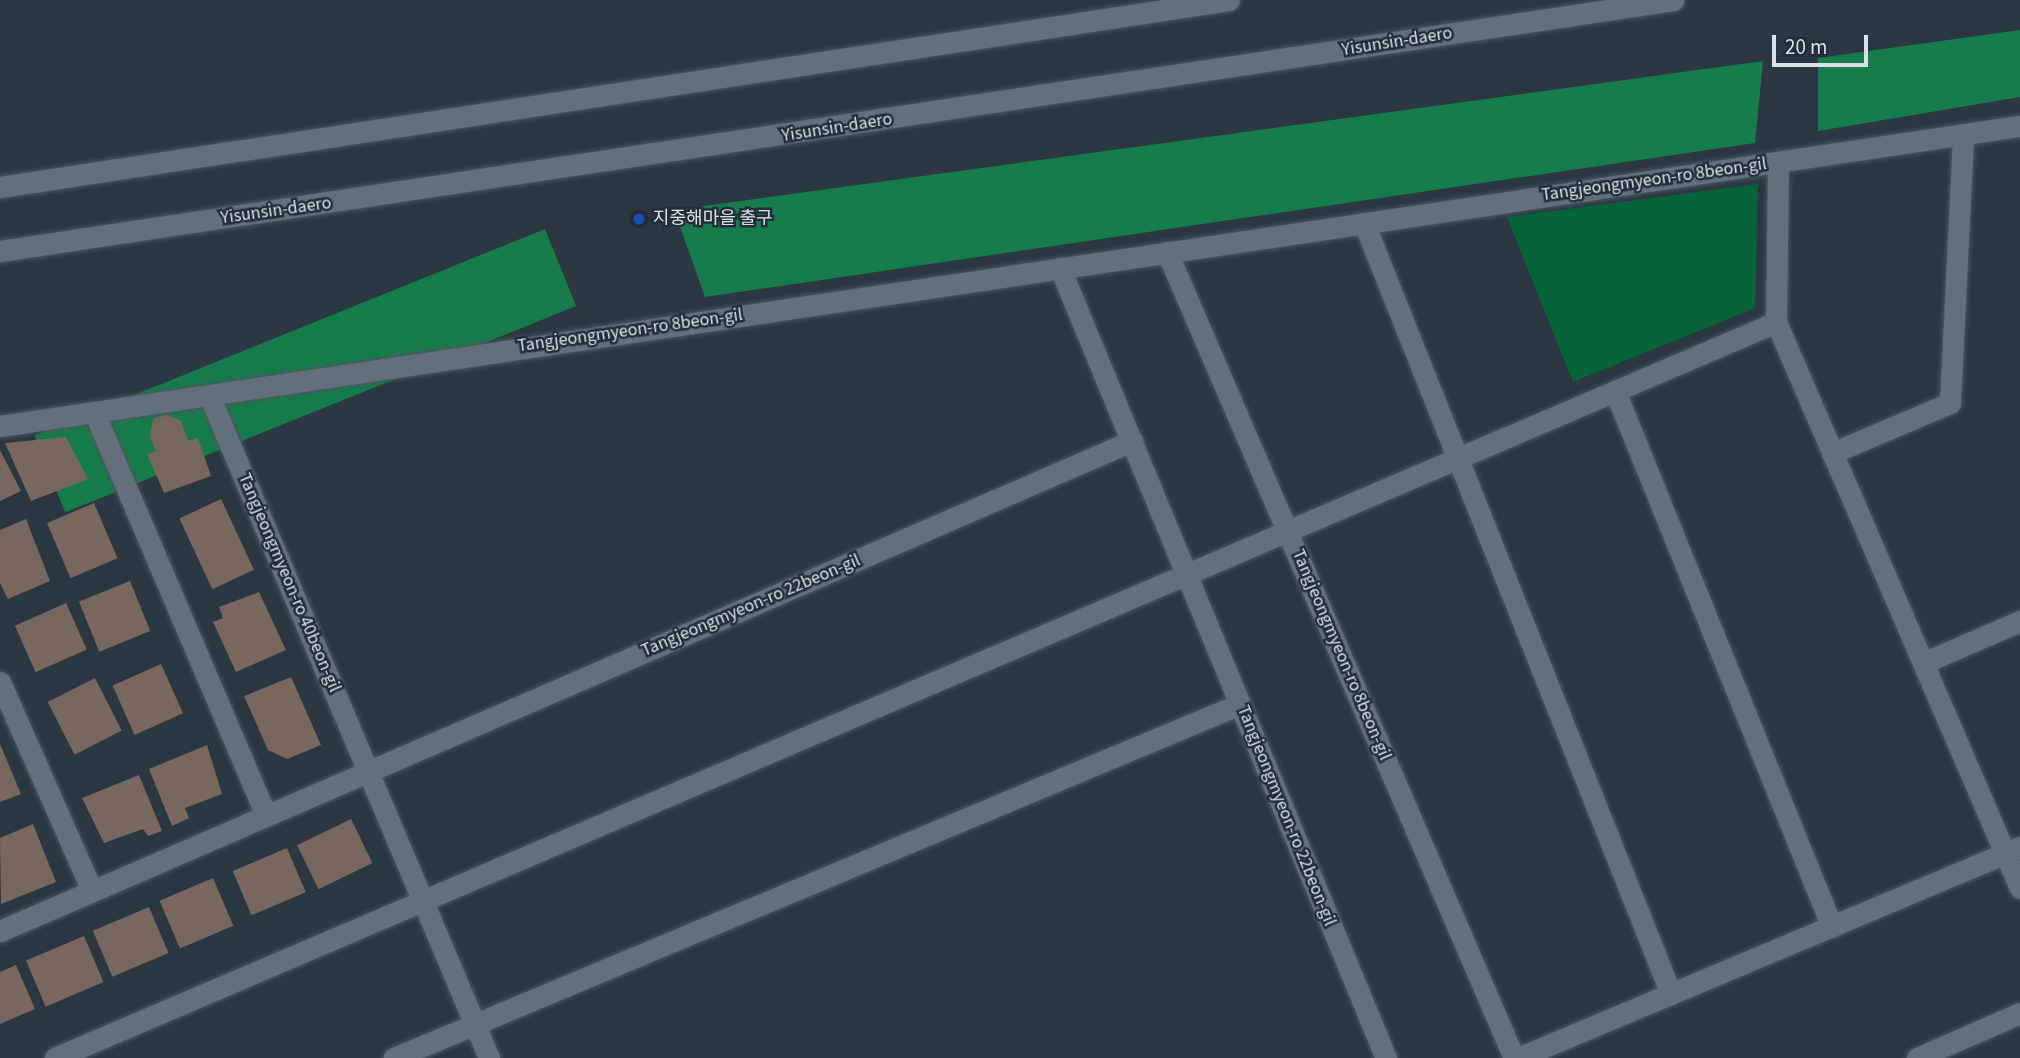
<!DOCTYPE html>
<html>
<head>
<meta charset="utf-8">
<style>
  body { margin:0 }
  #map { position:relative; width:2020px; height:1058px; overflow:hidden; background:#2b3741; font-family:"Source Sans 3","Noto Sans KR",sans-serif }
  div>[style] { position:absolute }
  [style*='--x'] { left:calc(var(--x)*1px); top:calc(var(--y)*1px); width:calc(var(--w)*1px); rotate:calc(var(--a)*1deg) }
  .green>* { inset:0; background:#07643a }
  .forest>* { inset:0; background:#167c4b; transform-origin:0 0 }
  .building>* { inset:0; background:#77675f; transform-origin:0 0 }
  .roads { filter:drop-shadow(0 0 2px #4b565e) drop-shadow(0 0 2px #4b565e) }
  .street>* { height:21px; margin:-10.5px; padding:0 10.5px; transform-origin:10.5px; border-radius:10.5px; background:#63707b }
  .secondary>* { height:21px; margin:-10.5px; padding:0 10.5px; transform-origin:10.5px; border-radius:10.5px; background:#63707b }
  .dots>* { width:19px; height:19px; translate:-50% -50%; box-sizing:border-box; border:4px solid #222d37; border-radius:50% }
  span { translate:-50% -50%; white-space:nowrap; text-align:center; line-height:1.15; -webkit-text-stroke:5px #222d37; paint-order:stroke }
  .street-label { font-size:18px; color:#dae2e8 }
  .poi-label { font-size:18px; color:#dae2e8 }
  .left { translate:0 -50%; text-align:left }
  .scale { position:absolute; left:1772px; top:35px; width:96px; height:32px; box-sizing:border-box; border:4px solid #dae2e8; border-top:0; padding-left:9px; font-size:21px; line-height:24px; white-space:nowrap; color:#dae2e8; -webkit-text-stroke:5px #222d37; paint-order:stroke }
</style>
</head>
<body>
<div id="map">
  <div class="green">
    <i style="clip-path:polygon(1758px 184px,1755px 308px,1573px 382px,1507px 217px)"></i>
  </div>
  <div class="forest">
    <i style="clip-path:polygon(2020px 30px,2020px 97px,1818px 131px,1818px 58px)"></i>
    <i style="clip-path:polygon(1763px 61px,1755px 143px,705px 297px,674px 210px)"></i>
    <i style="left:545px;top:229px;width:83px;height:551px;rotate:68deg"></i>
  </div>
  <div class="building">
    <i style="clip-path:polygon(166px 414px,181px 421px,188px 441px,198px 438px,211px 476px,164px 493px,147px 454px,156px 451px,150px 436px,153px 419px)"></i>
    <i style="clip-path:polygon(66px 437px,88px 479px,31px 501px,5px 443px)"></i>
    <i style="clip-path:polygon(0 450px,21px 491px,0 501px)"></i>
    <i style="left:221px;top:499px;width:78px;height:46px;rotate:65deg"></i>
    <i style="left:94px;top:503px;width:60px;height:51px;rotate:67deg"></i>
    <i style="clip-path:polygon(26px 519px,50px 581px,8px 599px,0 583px,0 530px)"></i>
    <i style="left:130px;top:581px;width:54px;height:55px;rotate:68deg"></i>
    <i style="clip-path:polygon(259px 592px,286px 650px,236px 672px,213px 622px,223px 618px,219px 607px)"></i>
    <i style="left:66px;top:603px;width:51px;height:56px;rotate:66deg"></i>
    <i style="left:161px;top:664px;width:54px;height:53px;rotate:66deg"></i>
    <i style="clip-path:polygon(291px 677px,321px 745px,287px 759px,268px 750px,244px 696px)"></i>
    <i style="left:95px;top:678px;width:59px;height:53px;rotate:63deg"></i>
    <i style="clip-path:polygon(0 744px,21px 794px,0 802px)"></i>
    <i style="clip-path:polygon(207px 745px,222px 794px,185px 808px,189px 818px,172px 826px,149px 769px)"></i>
    <i style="clip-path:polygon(139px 775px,162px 831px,148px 836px,143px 829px,104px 843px,82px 798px)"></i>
    <i style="left:351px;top:819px;width:49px;height:60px;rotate:64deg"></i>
    <i style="clip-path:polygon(33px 824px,56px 882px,1px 904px,0 838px)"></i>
    <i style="left:287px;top:848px;width:48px;height:59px;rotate:67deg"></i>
    <i style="left:213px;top:878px;width:52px;height:58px;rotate:67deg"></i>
    <i style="left:149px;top:907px;width:50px;height:61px;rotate:67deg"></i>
    <i style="left:84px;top:936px;width:50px;height:63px;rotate:67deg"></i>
    <i style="clip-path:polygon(16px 965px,35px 1009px,0 1024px,0 972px)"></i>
  </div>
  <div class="roads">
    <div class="street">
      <i style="--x:1778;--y:162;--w:160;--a:90.7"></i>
      <i style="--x:1776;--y:322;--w:616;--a:66.68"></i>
      <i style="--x:1364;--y:223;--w:830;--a:68.29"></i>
      <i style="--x:1167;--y:252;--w:878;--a:66.71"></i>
      <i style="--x:1060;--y:268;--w:855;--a:67.58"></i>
      <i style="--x:1615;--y:391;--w:578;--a:67.96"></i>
      <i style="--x:209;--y:395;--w:720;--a:67.1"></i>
      <i style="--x:94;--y:412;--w:439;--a:66.9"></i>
      <i style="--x:0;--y:426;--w:2042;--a:-8.45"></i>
      <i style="--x:1832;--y:453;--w:128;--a:-23"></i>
      <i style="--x:1950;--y:403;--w:269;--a:-87.2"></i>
      <i style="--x:1923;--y:663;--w:106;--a:-23.4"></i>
      <i style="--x:0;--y:682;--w:228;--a:66.2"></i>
      <i style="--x:0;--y:931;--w:1234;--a:-23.41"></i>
      <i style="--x:55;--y:1058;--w:1872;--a:-23.15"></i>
      <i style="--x:394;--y:1058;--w:917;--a:-22.71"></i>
      <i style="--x:1518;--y:1058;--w:545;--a:-22.8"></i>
    </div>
    <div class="secondary">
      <i style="--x:0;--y:187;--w:1243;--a:-8.65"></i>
      <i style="--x:0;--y:251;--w:1692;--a:-8.53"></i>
      <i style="--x:1917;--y:1058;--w:112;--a:-23.6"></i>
    </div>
  </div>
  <div class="dots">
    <i style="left:639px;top:219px;background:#1a4fb4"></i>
  </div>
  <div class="street-label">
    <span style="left:1397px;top:42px;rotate:-9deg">Yisunsin-daero</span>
    <span style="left:837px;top:128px;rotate:-9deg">Yisunsin-daero</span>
    <span style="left:1654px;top:180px;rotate:-8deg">Tangjeongmyeon-ro 8beon-gil</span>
    <span style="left:276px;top:211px;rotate:-8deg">Yisunsin-daero</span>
    <span style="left:630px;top:331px;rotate:-8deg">Tangjeongmyeon-ro 8beon-gil</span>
    <span style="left:289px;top:583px;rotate:67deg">Tangjeongmyeon-ro 40beon-gil</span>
    <span style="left:751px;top:606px;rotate:-23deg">Tangjeongmyeon-ro 22beon-gil</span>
    <span style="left:1341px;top:655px;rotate:67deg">Tangjeongmyeon-ro 8beon-gil</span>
    <span style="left:1286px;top:816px;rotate:68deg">Tangjeongmyeon-ro 22beon-gil</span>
  </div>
  <div class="poi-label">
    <span class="left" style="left:653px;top:219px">지중해마을 출구</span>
  </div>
  <div class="scale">20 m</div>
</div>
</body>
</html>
